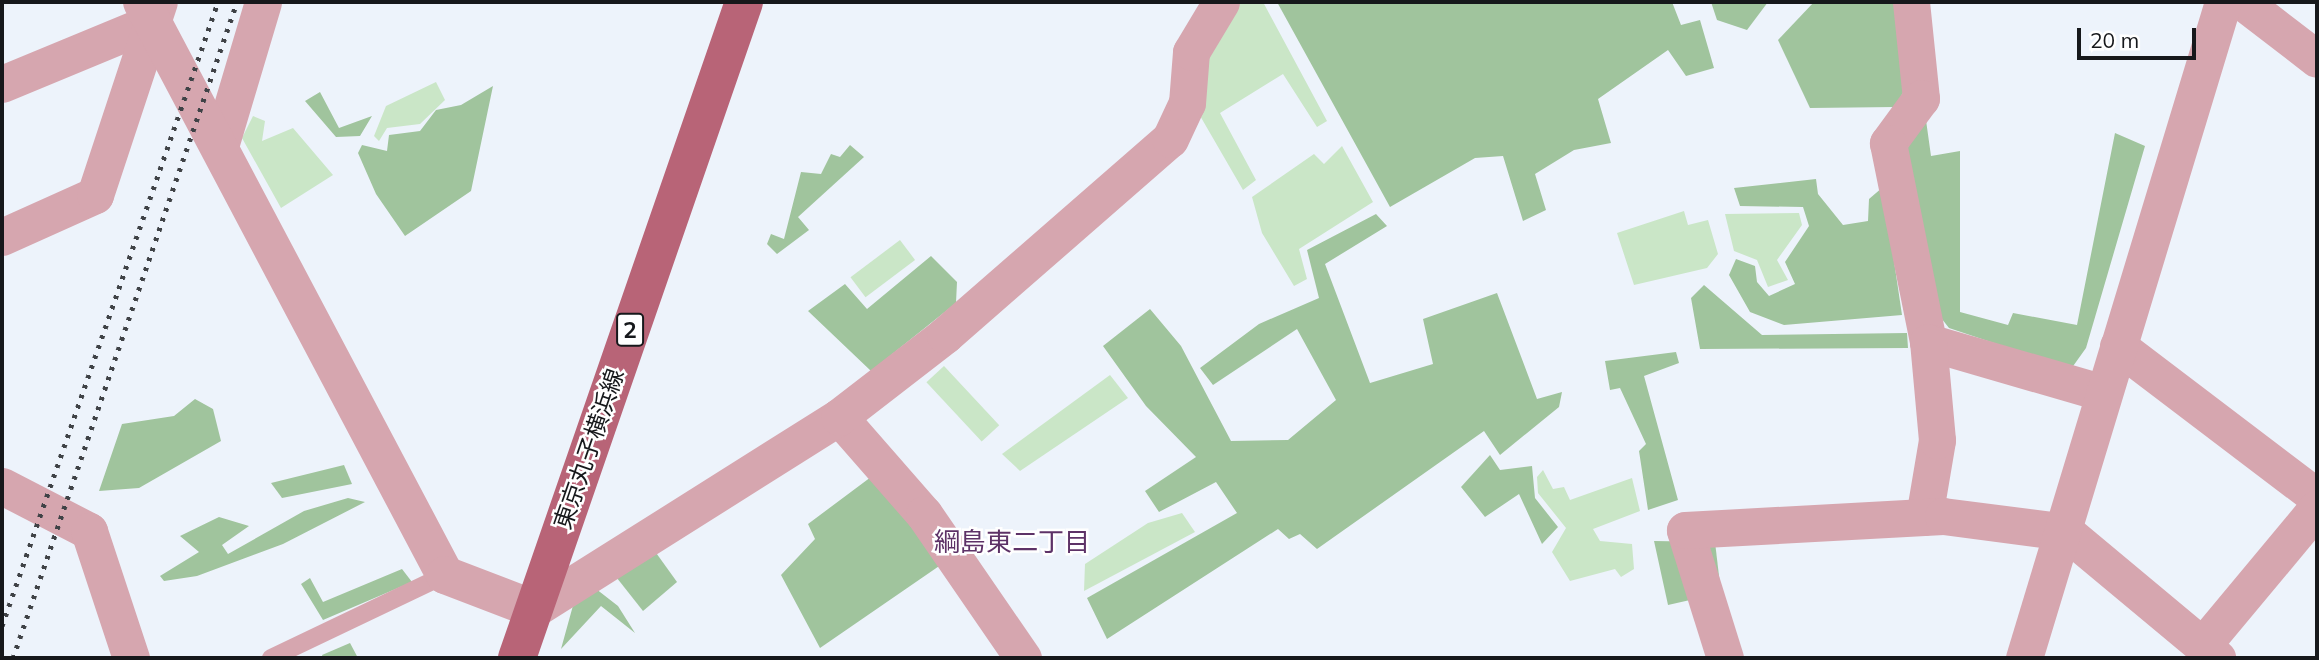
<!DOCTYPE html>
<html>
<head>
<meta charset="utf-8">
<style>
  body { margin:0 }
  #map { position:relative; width:2319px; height:660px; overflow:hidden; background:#edf3fb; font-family:Mulish,"Noto Sans JP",sans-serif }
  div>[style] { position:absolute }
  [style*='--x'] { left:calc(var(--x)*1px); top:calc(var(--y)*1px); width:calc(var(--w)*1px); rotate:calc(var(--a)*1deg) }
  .green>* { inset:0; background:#cae6c7; transform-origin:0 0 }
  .forest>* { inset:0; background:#a0c49d }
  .service>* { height:18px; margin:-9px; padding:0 9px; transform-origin:9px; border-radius:9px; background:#d6a6af }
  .minor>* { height:37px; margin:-18.5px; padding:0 18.5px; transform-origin:18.5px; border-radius:18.5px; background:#d6a6af }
  .tertiary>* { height:38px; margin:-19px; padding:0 19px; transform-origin:19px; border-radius:19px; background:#d6a6af }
  .primary>* { height:38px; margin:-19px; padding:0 19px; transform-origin:19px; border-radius:19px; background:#b86477 }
  .rail>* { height:5px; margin-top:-2.5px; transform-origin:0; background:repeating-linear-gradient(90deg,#3f4246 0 3.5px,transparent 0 10.5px) }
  span { translate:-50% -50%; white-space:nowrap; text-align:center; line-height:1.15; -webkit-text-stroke:5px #fff; paint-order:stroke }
  .shield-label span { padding:2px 5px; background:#fff; border:2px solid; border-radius:5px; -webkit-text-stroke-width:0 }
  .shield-label { font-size:23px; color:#16181b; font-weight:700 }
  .street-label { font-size:24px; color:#16181b }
  .neighbourhood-label { font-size:26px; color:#5d3267 }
  .frame { position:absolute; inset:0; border:4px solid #16181b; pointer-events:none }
  .scale { position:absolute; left:2077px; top:28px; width:119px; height:32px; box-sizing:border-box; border:4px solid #16181b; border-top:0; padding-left:9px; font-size:21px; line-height:24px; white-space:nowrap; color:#16181b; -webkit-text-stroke:5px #fff; paint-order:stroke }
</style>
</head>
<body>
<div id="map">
  <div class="green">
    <i style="clip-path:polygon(1241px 2px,1263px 2px,1327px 121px,1317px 127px,1283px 74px,1220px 113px,1256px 180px,1243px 190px,1199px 114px,1214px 26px)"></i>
    <i style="clip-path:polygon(436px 82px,445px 100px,420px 124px,387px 128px,379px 141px,374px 136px,386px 106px)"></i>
    <i style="clip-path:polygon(253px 116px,265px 121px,262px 141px,293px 128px,333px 175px,281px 208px,242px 138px)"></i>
    <i style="clip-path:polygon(1342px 146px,1373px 202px,1299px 249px,1307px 279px,1294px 286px,1262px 233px,1252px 197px,1314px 154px,1324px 164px)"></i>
    <i style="clip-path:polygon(1684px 211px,1688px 225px,1708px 220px,1718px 254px,1707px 268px,1634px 285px,1617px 233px)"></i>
    <i style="clip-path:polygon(1799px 213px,1802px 225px,1777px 260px,1788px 280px,1768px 287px,1757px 260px,1734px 251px,1725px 214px)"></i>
    <i style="left:900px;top:240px;width:25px;height:62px;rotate:53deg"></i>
    <i style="left:944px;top:366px;width:81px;height:24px;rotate:47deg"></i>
    <i style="clip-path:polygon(1110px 375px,1128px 398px,1020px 471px,1002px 454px)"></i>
    <i style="clip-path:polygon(1543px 470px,1553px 489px,1564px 487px,1570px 500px,1632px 478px,1640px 511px,1593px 529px,1600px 541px,1632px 544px,1634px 569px,1621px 577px,1615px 569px,1570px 581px,1552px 552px,1566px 528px,1538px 493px,1537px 477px)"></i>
    <i style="clip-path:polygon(1182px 513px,1195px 532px,1084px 591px,1085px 564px,1148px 523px)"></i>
  </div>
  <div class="forest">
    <i style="clip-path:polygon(1277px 2px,1672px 2px,1681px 25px,1700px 20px,1714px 68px,1686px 76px,1668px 50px,1598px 99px,1611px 143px,1574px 150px,1535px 174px,1546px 210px,1523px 221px,1503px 156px,1475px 158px,1390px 207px)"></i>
    <i style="clip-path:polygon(1711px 2px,1768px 2px,1747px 30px,1717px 20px)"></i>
    <i style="clip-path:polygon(1814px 2px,1894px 2px,1905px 89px,1895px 107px,1810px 108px,1778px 40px)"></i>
    <i style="clip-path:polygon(493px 86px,471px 191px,405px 236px,376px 194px,358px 153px,362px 145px,387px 151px,389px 135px,420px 131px,436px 110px,461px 105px)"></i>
    <i style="clip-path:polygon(320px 92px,339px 128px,372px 116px,360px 136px,336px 137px,305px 101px)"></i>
    <i style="clip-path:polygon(1925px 113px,1931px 156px,1960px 151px,1960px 312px,2008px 325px,2013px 313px,2077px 325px,2115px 133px,2145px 146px,2086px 348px,2071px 369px,1949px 328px,1927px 300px,1901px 144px)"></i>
    <i style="clip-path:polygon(850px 145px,864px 157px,798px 217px,809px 230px,777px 254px,767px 244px,771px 234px,784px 239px,801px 172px,821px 174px,831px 154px,840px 157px)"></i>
    <i style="clip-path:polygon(1816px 179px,1818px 194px,1843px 225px,1868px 221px,1869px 199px,1883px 187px,1902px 315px,1784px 325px,1750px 312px,1729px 275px,1736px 259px,1755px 266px,1757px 282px,1769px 296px,1795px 284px,1785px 262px,1809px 226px,1803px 207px,1740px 206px,1734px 188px)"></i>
    <i style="clip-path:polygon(1376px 214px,1387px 226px,1325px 264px,1370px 383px,1433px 364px,1423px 319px,1497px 293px,1537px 399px,1562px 392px,1559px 407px,1500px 455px,1484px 431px,1317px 549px,1300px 534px,1289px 539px,1278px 529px,1107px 639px,1087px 598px,1237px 513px,1216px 482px,1159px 512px,1145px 491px,1196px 457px,1146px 406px,1103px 346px,1150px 309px,1181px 346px,1231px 441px,1288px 440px,1336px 400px,1297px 329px,1213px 385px,1200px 368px,1259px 324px,1319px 298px,1307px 250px)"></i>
    <i style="clip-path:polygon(931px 256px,957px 282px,956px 303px,871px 371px,808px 311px,845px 284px,867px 309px)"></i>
    <i style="clip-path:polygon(1704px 285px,1762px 335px,1907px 333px,1908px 348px,1700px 349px,1691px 298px)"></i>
    <i style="clip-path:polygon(1676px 352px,1679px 363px,1644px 376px,1678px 500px,1648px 510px,1639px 451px,1646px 444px,1620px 388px,1610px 390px,1605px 361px)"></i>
    <i style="clip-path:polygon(195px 399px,213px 409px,221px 441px,139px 488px,99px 491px,122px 424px,174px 416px)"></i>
    <i style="clip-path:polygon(1490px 455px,1500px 470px,1532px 466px,1535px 498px,1558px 527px,1542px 544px,1519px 494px,1485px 517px,1461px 487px)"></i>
    <i style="clip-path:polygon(344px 465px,352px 484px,282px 498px,271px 483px)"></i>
    <i style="clip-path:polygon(875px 474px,945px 562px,820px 648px,781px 575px,815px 539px,808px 524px)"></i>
    <i style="clip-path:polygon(348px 498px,365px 502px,283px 544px,197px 576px,164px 581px,160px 576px,199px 552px,180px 536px,219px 517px,249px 526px,222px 545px,228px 554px,304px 511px)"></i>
    <i style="clip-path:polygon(1654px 541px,1715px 542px,1721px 593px,1668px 605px)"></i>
    <i style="clip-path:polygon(654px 550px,677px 582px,643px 611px,613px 573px)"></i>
    <i style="clip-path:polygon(402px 569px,412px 582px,323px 620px,301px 584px,310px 578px,323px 602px)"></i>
    <i style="clip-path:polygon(591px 585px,618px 606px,635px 633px,601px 606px,561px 649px,577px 591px)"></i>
    <i style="clip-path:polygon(350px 643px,358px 658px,323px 658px,322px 655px)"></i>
  </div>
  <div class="service">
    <i style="--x:271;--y:658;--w:193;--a:-25.5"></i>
  </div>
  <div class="minor">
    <i style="--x:1911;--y:2;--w:97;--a:84.1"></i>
    <i style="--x:1921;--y:98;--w:56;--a:126.3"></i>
    <i style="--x:1888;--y:143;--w:203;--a:78.6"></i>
    <i style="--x:1928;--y:342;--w:183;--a:16.2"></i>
    <i style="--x:2243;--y:2;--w:93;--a:37.6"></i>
    <i style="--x:2;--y:84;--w:162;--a:-22.5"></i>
    <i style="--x:221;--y:143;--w:147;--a:-73.4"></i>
    <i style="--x:2;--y:237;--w:102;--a:-24.3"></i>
    <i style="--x:95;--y:195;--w:203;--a:-71.7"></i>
    <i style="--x:2118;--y:346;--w:250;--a:37.2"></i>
    <i style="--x:839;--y:417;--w:129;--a:48.8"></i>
    <i style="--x:924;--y:514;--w:175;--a:55.5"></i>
    <i style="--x:2;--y:486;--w:98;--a:27.3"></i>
    <i style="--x:89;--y:531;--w:134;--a:71.7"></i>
    <i style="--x:1924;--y:517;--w:78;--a:-80.4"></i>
    <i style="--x:1937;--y:440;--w:98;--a:-95.2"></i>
    <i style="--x:534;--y:609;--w:360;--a:-32.2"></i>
    <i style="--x:839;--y:417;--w:134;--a:-37.7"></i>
    <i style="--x:945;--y:335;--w:298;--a:-41.1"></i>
    <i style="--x:1170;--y:139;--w:40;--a:-65"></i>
    <i style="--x:1187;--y:103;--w:51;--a:-85.5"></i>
    <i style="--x:1191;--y:52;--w:58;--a:-59"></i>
    <i style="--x:2202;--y:646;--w:180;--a:-50.2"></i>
    <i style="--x:1725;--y:658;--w:134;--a:-107.4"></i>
    <i style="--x:1685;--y:530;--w:258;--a:-3.1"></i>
    <i style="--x:1943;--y:516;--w:124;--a:7.4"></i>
    <i style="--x:2066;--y:532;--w:197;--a:39.8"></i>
    <i style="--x:2024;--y:658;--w:686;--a:-73.12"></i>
  </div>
  <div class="tertiary">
    <i style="--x:142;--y:2;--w:648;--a:62.13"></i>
    <i style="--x:445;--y:575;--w:95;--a:20.9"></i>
  </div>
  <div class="primary">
    <i style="--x:517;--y:658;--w:694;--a:-70.91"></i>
  </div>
  <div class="rail">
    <i style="--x:2;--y:626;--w:660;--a:-70.91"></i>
    <i style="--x:13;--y:658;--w:693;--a:-71.15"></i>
  </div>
  <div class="shield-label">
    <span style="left:630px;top:330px">2</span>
  </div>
  <div class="street-label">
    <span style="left:589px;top:449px;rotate:-71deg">東京丸子横浜線</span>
  </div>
  <div class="neighbourhood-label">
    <span style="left:1012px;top:542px">綱島東二丁目</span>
  </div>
  <div class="frame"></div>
  <div class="scale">20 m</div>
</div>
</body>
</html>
